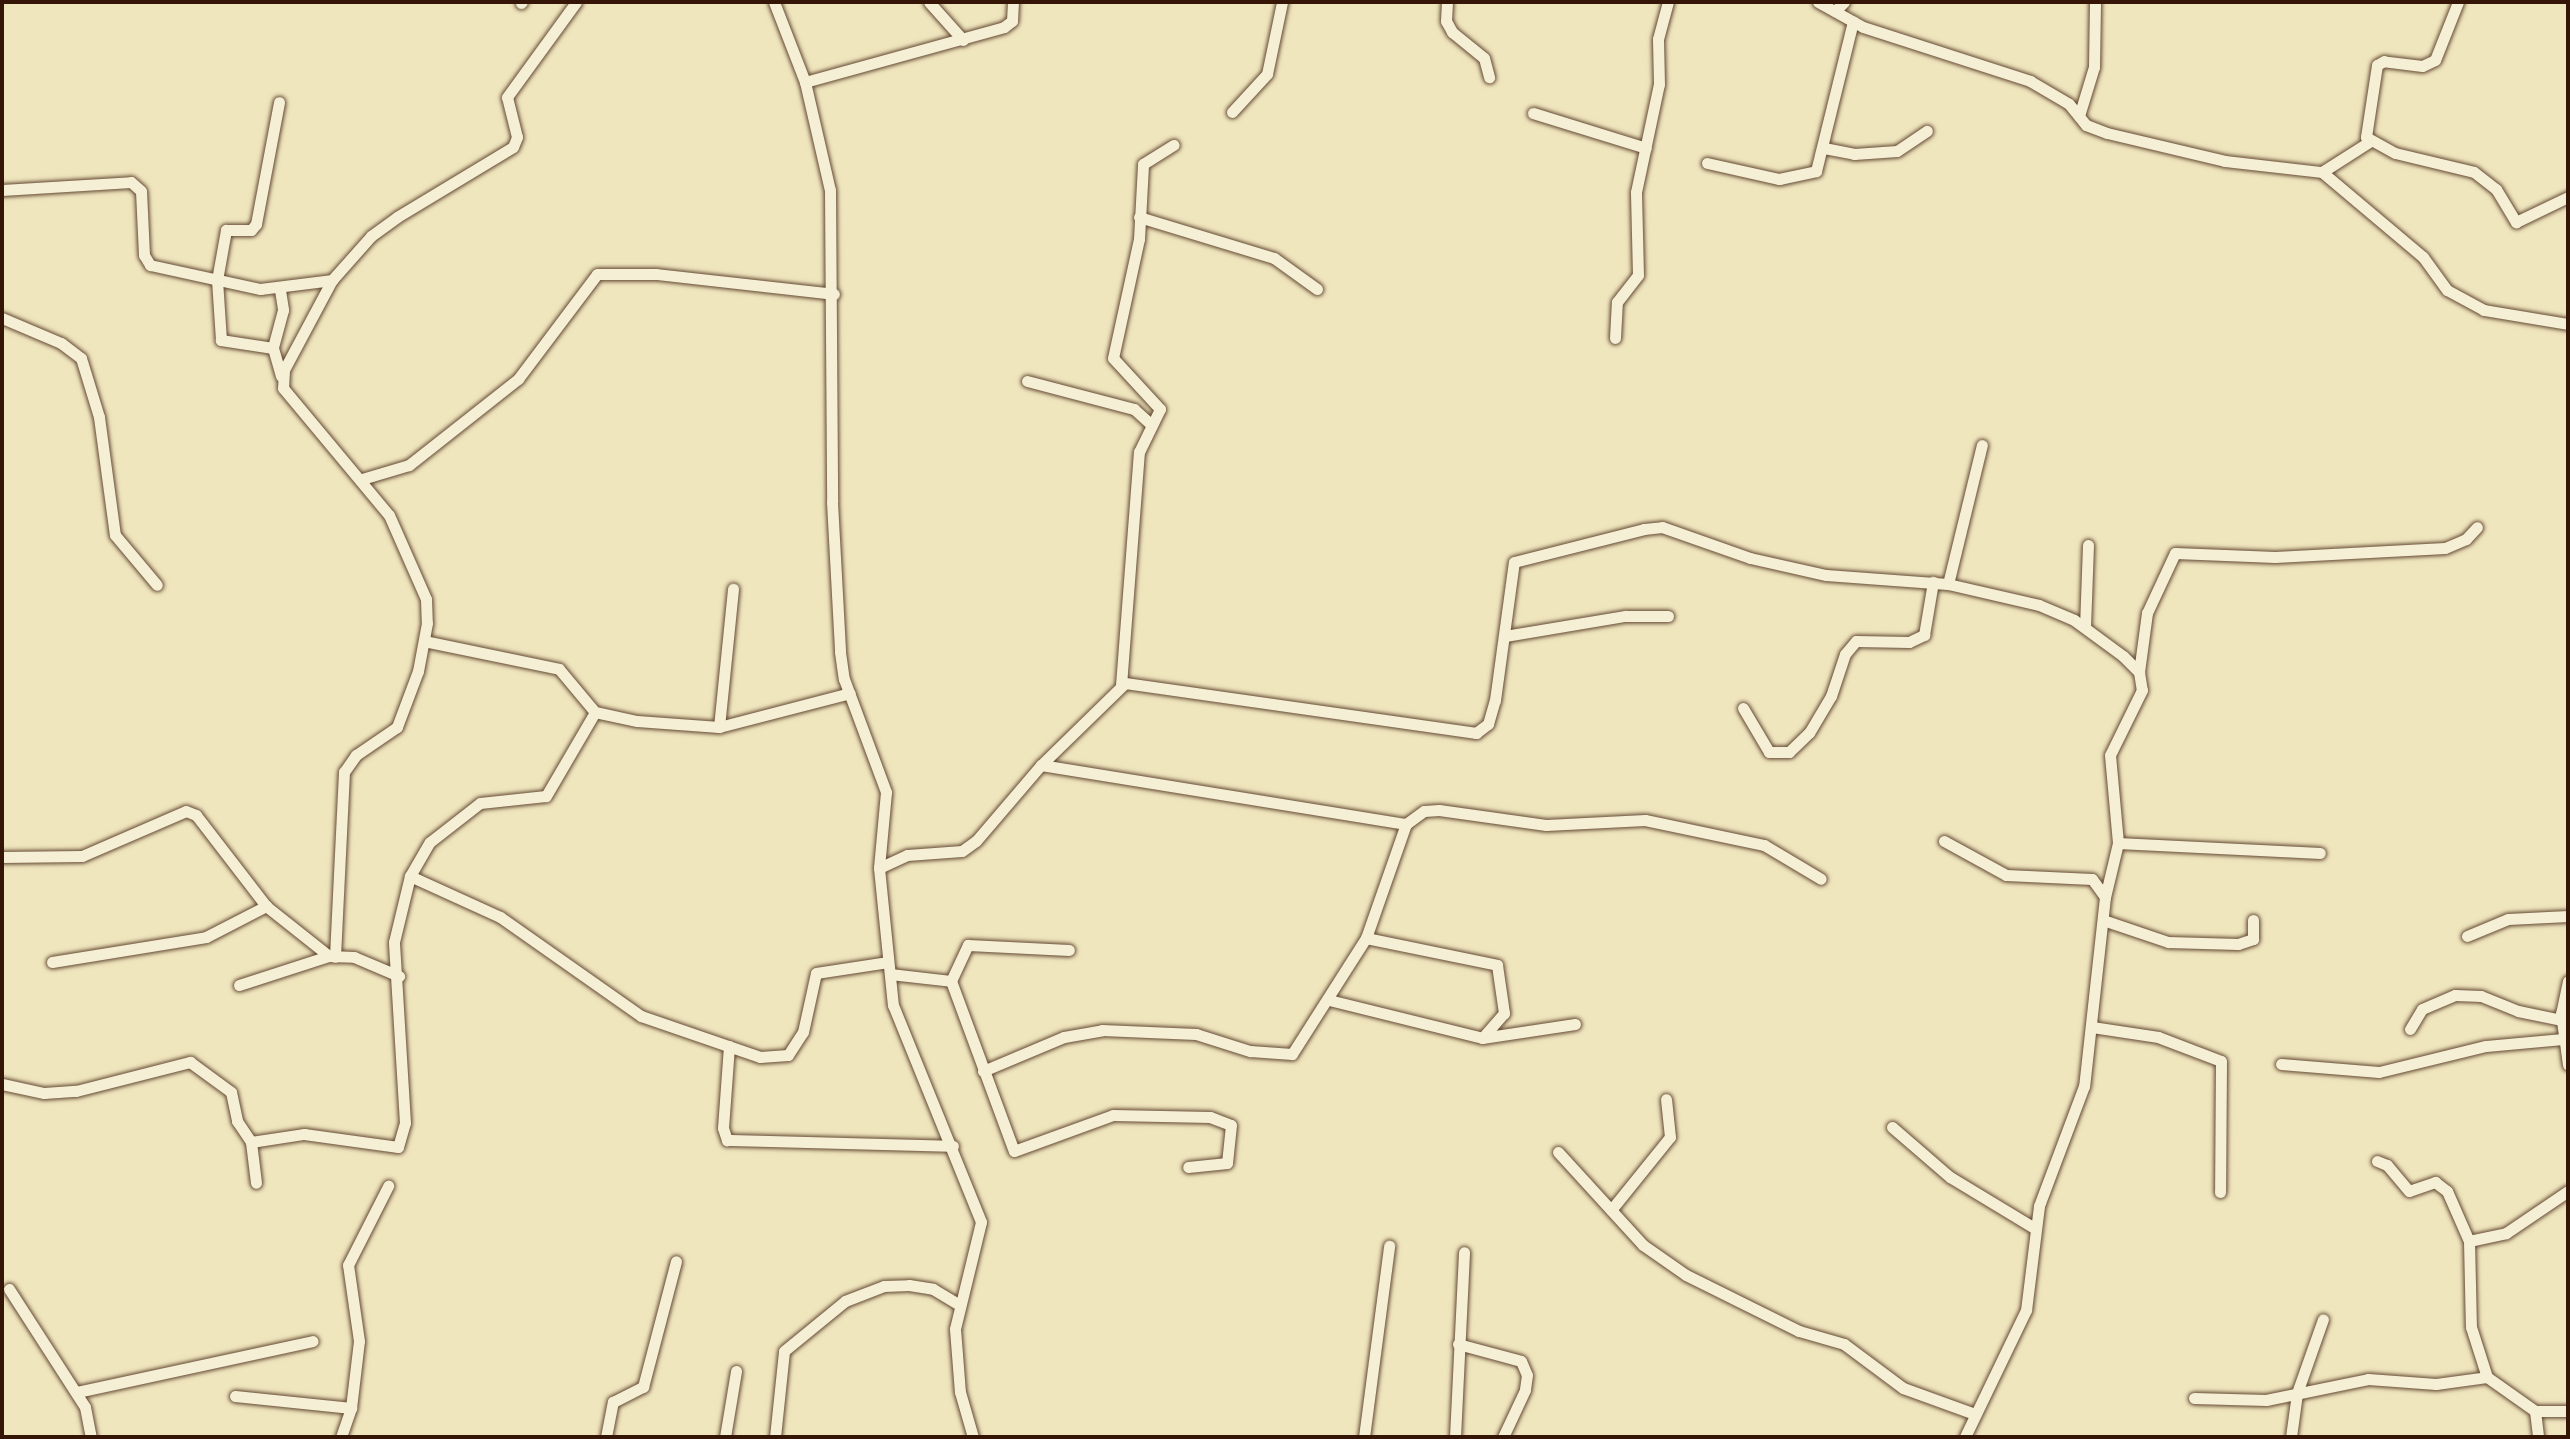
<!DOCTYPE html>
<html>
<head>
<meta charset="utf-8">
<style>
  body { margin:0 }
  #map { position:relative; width:2570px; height:1439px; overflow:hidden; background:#f0e6be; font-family:"IM FELL DW Pica",serif }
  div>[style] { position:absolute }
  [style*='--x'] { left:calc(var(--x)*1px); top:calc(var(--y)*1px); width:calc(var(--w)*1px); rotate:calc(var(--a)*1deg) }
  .roads { filter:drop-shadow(0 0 2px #644933) drop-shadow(0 0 2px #644933) }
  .minor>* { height:11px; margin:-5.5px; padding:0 5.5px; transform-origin:5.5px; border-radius:5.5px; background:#f5efd5 }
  span { translate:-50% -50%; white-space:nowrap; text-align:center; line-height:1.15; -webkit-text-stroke:6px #f5efd5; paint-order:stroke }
  .frame { position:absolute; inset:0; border:4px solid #351505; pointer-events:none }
</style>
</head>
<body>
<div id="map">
  <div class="roads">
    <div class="minor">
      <i style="--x:774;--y:2;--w:86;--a:68.8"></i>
      <i style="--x:805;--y:82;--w:111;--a:77"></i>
      <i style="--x:830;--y:190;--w:312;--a:89.6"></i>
      <i style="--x:832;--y:502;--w:150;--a:86.9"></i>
      <i style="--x:840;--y:652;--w:27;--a:82"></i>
      <i style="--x:844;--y:679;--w:121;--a:69.6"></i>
      <i style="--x:886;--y:792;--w:76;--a:95.3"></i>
      <i style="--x:879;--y:868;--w:138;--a:84.2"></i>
      <i style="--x:893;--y:1005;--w:234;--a:67.9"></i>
      <i style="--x:981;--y:1222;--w:110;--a:103.7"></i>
      <i style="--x:955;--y:1329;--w:63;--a:85.5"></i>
      <i style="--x:960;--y:1392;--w:47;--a:73.9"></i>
      <i style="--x:929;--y:2;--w:51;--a:48.2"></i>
      <i style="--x:1447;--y:2;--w:19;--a:93"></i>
      <i style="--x:1446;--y:21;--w:13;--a:61"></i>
      <i style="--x:1452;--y:32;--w:41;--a:39.1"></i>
      <i style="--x:1484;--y:58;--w:20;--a:75"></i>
      <i style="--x:1818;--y:2;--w:51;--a:29.1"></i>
      <i style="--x:1863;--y:27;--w:176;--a:17.9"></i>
      <i style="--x:2030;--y:81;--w:45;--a:30.5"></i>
      <i style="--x:2069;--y:104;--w:27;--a:51"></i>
      <i style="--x:2086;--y:125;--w:22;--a:21"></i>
      <i style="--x:2107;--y:133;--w:121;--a:13.3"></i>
      <i style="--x:2225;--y:161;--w:98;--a:6.5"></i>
      <i style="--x:2322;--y:172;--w:132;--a:40.1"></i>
      <i style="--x:2423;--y:257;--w:41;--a:54"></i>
      <i style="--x:2447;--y:290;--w:42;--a:28.4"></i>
      <i style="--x:2484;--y:310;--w:85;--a:9.5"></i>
      <i style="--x:2458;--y:2;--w:62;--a:111.6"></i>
      <i style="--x:2435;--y:60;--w:14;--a:155"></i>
      <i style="--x:2422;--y:66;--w:38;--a:-173"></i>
      <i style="--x:2384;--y:61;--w:8;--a:150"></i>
      <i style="--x:2377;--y:65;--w:73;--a:98.7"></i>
      <i style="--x:2366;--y:137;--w:33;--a:29"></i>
      <i style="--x:2395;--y:153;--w:81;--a:13.5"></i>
      <i style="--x:2474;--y:172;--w:28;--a:38"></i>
      <i style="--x:2496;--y:189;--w:39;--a:59"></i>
      <i style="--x:2516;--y:222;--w:58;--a:-25.7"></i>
      <i style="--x:521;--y:3;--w:1;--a:-45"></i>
      <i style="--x:1835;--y:11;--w:13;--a:-45"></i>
      <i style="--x:805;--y:82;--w:206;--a:-15.4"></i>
      <i style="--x:1004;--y:27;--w:10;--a:-37"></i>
      <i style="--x:1012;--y:21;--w:19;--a:-87"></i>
      <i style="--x:1232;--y:112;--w:52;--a:-47.4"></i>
      <i style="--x:1267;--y:74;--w:74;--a:-78.2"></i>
      <i style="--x:1533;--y:113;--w:118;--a:17.2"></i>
      <i style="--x:2079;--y:116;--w:51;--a:-73"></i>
      <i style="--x:2094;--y:67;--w:65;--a:-89.1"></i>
      <i style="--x:1824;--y:148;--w:31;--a:11"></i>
      <i style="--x:1854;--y:154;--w:43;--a:-4"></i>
      <i style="--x:1897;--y:151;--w:36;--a:-34"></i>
      <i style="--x:1707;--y:163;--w:74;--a:12.5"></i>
      <i style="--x:1779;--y:179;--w:38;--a:-12"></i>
      <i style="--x:1816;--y:171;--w:154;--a:-76.1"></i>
      <i style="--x:2322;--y:172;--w:56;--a:-32.6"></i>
      <i style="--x:2;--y:190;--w:129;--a:-3.5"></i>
      <i style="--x:131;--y:182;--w:13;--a:42"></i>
      <i style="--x:141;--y:191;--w:64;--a:87.3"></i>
      <i style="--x:144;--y:255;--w:12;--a:59"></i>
      <i style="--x:150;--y:265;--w:113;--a:12.3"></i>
      <i style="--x:260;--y:289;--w:73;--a:-7.1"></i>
      <i style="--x:332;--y:280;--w:59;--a:-48.4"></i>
      <i style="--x:371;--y:236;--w:32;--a:-36"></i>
      <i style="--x:397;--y:217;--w:135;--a:-31.1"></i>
      <i style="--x:513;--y:147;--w:11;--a:-68"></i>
      <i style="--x:517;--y:137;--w:41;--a:-104"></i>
      <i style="--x:507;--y:97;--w:117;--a:-54"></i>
      <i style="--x:1139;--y:217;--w:141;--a:16.9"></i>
      <i style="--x:1274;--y:258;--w:53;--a:35.8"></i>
      <i style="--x:332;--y:280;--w:102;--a:118.1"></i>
      <i style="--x:284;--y:370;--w:18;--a:93"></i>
      <i style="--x:283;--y:388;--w:165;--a:50.2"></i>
      <i style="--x:389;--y:515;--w:92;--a:66.2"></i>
      <i style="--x:426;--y:599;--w:24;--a:88"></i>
      <i style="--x:427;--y:623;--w:49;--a:100.6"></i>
      <i style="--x:418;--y:671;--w:60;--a:110.6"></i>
      <i style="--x:397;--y:727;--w:50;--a:145.7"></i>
      <i style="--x:356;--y:755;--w:21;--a:125"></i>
      <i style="--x:344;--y:772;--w:185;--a:92.8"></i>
      <i style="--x:280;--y:290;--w:20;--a:81"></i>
      <i style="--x:283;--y:310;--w:39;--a:105"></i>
      <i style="--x:273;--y:348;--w:29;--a:74"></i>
      <i style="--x:2;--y:318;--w:64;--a:23"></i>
      <i style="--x:61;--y:343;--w:25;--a:37"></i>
      <i style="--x:81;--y:358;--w:62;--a:73"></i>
      <i style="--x:99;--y:417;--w:119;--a:82.3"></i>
      <i style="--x:115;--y:535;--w:65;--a:50"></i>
      <i style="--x:1615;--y:338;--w:36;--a:-87"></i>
      <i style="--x:1617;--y:302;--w:34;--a:-52"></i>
      <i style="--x:1638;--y:275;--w:83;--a:-91.4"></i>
      <i style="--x:1636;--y:192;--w:110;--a:-78"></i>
      <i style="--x:1659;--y:84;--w:45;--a:-91.3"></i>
      <i style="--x:1658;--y:39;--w:38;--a:-75"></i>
      <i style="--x:273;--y:348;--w:53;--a:-171.3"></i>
      <i style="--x:221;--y:340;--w:60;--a:-93.8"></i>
      <i style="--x:217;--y:280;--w:51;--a:-79.8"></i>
      <i style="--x:226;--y:230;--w:25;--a:0"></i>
      <i style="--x:251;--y:230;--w:8;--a:-50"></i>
      <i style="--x:256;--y:224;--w:124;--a:-79.3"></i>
      <i style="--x:1027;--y:381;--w:111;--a:14.7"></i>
      <i style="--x:1134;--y:409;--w:24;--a:42"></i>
      <i style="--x:362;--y:479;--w:49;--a:-16.6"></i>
      <i style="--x:409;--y:465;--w:139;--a:-38.3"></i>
      <i style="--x:518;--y:379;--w:131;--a:-53"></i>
      <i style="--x:597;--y:274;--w:59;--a:0"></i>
      <i style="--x:656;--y:274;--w:179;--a:6.4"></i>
      <i style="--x:1948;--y:584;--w:143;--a:-76.3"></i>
      <i style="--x:2085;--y:627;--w:82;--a:-87.9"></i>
      <i style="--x:1505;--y:636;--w:122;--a:-9.5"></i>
      <i style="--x:1625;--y:616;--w:43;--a:0"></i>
      <i style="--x:424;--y:641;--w:138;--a:11.7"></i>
      <i style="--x:559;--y:669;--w:56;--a:50.1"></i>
      <i style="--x:595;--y:712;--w:43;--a:12.1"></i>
      <i style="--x:637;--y:721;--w:82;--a:4.2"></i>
      <i style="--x:719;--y:727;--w:135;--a:-14.5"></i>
      <i style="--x:2139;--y:672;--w:60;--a:-82.3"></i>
      <i style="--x:2147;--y:613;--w:66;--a:-65"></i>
      <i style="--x:2175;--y:553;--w:100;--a:2.3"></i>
      <i style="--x:2275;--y:557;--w:170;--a:-3"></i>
      <i style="--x:2445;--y:548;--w:23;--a:-23"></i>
      <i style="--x:2466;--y:539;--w:16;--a:-47"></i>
      <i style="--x:1121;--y:685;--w:234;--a:-85.6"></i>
      <i style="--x:1139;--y:452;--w:48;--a:-64"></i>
      <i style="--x:1160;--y:409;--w:69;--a:-132.7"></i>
      <i style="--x:1113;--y:358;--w:122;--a:-77.7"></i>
      <i style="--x:1139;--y:239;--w:75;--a:-86.9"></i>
      <i style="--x:1143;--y:164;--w:36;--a:-32"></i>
      <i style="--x:1743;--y:708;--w:51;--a:59.4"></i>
      <i style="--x:1769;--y:752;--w:20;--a:0"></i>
      <i style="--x:1789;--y:752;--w:28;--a:-44"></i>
      <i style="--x:1809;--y:733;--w:43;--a:-59.3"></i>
      <i style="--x:1831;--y:696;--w:44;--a:-71.6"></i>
      <i style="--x:1845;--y:654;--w:17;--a:-50"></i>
      <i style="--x:1856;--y:641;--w:53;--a:1.1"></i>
      <i style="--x:1909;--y:642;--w:17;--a:-25"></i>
      <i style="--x:1924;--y:635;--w:54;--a:-80.4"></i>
      <i style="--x:719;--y:727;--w:139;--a:-84.2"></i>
      <i style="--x:1041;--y:765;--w:370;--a:9.2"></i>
      <i style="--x:1406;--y:824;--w:22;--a:-36"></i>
      <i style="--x:1424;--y:811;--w:15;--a:-4"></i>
      <i style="--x:1439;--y:810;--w:108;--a:8"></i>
      <i style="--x:1546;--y:825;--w:99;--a:-2.9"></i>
      <i style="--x:1645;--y:820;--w:122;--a:11.9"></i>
      <i style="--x:1764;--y:845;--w:66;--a:30.8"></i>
      <i style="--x:1944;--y:841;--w:71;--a:28.7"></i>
      <i style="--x:2006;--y:875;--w:86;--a:2.7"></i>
      <i style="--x:2092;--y:879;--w:22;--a:54"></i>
      <i style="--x:2118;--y:843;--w:202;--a:2.8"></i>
      <i style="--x:2;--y:857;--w:80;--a:-0.7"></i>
      <i style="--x:82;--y:856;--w:113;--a:-23.4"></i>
      <i style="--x:186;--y:811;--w:11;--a:22"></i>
      <i style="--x:196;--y:815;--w:115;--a:52.4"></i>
      <i style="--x:266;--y:906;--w:80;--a:38.4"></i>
      <i style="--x:879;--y:868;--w:31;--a:-25"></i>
      <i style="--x:907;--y:855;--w:55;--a:-4.2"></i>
      <i style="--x:962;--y:851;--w:17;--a:-36"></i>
      <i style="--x:976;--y:841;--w:100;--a:-49.5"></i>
      <i style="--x:1041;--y:765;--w:117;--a:-44.3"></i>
      <i style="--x:1125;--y:683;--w:355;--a:8.1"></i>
      <i style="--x:1476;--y:733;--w:15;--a:-37"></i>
      <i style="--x:1488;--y:724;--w:25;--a:-74"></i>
      <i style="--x:1495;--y:700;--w:139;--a:-82.2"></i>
      <i style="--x:1514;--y:562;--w:134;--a:-14.2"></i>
      <i style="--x:1644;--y:529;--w:18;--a:-6"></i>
      <i style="--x:1662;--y:527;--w:93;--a:19.4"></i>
      <i style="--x:1750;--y:558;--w:78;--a:12.6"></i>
      <i style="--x:1826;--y:575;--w:122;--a:4.2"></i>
      <i style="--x:1948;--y:584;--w:93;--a:13"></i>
      <i style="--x:2039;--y:605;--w:38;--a:23"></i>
      <i style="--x:2074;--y:620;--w:61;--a:36.3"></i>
      <i style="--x:2123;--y:656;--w:23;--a:45"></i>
      <i style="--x:2139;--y:672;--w:18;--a:81"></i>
      <i style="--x:2142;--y:690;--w:72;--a:116.2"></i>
      <i style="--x:2110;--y:755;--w:88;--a:84.8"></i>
      <i style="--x:2118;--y:843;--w:56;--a:103.5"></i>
      <i style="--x:2105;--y:897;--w:190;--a:96.3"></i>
      <i style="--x:2084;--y:1086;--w:128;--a:110.6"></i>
      <i style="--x:2039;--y:1206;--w:105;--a:97.1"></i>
      <i style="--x:2026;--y:1310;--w:141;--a:115.7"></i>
      <i style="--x:410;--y:876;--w:99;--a:24.5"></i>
      <i style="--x:500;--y:917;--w:172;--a:35.1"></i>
      <i style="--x:641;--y:1016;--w:126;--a:19"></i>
      <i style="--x:760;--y:1057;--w:28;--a:-4"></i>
      <i style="--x:788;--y:1055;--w:27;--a:-57"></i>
      <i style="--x:803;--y:1032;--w:60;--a:-77.6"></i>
      <i style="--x:816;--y:973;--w:73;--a:-8.7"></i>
      <i style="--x:2103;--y:920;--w:69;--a:18.7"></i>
      <i style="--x:2168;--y:942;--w:70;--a:1.6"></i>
      <i style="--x:2238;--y:944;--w:16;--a:-18"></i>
      <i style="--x:2253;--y:939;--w:19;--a:-90"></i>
      <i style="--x:2467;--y:936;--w:44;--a:-22.5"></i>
      <i style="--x:2508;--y:919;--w:60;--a:-2.9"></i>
      <i style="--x:1366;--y:938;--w:134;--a:11.6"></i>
      <i style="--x:1497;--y:965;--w:49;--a:81.7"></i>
      <i style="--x:1504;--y:1013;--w:33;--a:131"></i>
      <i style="--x:52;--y:962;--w:156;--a:-9.2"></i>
      <i style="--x:206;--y:937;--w:68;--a:-27.3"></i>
      <i style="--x:890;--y:974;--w:61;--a:6.5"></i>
      <i style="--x:951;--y:981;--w:181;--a:69.7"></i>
      <i style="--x:1014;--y:1151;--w:105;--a:-20"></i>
      <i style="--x:1113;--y:1115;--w:97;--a:1.2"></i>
      <i style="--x:1210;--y:1117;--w:22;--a:21"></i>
      <i style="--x:1231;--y:1125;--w:38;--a:96"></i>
      <i style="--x:1227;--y:1163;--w:39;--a:174"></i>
      <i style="--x:951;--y:981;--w:40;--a:-65"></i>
      <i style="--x:968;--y:945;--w:101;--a:2.8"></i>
      <i style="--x:2568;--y:981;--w:33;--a:102"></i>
      <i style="--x:2561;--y:1013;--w:52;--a:82.3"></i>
      <i style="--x:239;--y:985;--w:95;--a:-17.9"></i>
      <i style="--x:329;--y:956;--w:25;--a:2"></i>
      <i style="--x:354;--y:957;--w:49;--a:22.9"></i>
      <i style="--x:1329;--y:1000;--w:158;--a:13.9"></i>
      <i style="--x:1482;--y:1038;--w:94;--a:-8.6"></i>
      <i style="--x:2092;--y:1027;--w:67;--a:8.6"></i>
      <i style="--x:2158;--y:1037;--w:67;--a:20.9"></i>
      <i style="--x:2221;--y:1061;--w:131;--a:90.4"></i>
      <i style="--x:2410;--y:1029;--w:23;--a:-59"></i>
      <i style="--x:2422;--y:1009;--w:36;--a:-23"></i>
      <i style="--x:2455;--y:995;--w:26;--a:2"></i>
      <i style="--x:2481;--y:996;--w:40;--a:22"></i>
      <i style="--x:2518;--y:1011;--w:45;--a:11.6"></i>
      <i style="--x:729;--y:1046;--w:82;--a:94.2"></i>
      <i style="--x:723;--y:1128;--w:13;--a:72"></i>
      <i style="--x:727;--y:1140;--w:226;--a:1.5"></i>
      <i style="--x:2281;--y:1064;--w:98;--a:4.7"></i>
      <i style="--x:2379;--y:1072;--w:110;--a:-13.7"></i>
      <i style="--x:2486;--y:1046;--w:77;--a:-5.2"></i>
      <i style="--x:983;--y:1071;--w:88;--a:-22.8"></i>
      <i style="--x:1064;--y:1037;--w:39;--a:-10"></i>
      <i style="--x:1102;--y:1030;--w:94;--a:2.4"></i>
      <i style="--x:1196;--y:1034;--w:57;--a:17.5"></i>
      <i style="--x:1250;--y:1051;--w:42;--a:4.1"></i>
      <i style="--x:1292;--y:1054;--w:138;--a:-57.5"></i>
      <i style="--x:1366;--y:938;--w:121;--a:-70.7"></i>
      <i style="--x:2;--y:1084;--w:43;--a:12.1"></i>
      <i style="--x:44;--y:1093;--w:32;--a:-4"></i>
      <i style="--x:76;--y:1091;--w:118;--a:-14.3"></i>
      <i style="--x:190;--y:1062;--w:51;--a:36.2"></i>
      <i style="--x:231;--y:1092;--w:30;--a:78"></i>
      <i style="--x:237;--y:1121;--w:25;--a:56"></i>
      <i style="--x:251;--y:1142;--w:41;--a:83"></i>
      <i style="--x:1892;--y:1127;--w:77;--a:40.8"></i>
      <i style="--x:1950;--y:1177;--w:100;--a:31.2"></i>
      <i style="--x:251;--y:1142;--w:54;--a:-8.6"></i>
      <i style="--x:304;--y:1134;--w:95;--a:7.9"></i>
      <i style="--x:398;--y:1147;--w:25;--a:-74"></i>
      <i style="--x:405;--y:1123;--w:181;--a:-93.5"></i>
      <i style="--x:394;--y:942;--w:68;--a:-76.4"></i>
      <i style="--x:410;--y:876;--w:39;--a:-60"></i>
      <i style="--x:430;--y:842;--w:63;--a:-38"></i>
      <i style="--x:480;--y:803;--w:66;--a:-6.1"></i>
      <i style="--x:546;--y:796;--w:97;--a:-59.7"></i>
      <i style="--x:1558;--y:1152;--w:126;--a:47.6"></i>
      <i style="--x:1643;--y:1245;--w:52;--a:34.9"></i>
      <i style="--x:1686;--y:1275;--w:126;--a:26.4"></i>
      <i style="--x:1799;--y:1331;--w:47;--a:16.1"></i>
      <i style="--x:1844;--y:1344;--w:74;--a:36.7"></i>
      <i style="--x:1903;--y:1388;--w:77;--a:19.9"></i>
      <i style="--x:2377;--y:1161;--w:11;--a:22"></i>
      <i style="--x:2387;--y:1165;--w:34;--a:50"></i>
      <i style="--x:2409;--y:1191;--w:28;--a:-19"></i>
      <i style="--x:2435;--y:1182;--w:15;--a:37"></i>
      <i style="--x:2447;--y:1191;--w:55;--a:66.3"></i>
      <i style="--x:2469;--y:1241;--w:86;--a:88.7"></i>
      <i style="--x:2471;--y:1327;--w:52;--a:72.3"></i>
      <i style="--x:2487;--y:1377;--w:59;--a:35.3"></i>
      <i style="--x:2535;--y:1411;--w:26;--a:83"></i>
      <i style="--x:1611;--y:1210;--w:94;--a:-51.1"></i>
      <i style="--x:1670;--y:1137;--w:38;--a:-96"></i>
      <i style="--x:2469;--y:1241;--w:38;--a:-12"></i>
      <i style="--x:2506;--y:1233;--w:75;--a:-34.1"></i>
      <i style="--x:9;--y:1289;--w:140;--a:57.2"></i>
      <i style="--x:85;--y:1407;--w:31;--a:79"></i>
      <i style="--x:1458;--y:1344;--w:65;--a:15.1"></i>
      <i style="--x:1521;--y:1361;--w:15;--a:67"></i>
      <i style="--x:1527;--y:1375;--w:15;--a:98"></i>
      <i style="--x:1525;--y:1390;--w:52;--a:115.1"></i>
      <i style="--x:77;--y:1392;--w:241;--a:-12.2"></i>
      <i style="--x:235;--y:1396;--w:117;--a:5.9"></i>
      <i style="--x:2194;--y:1398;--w:72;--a:1.6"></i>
      <i style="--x:2266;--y:1400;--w:104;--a:-11.6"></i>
      <i style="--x:2368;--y:1379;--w:68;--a:4.2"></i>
      <i style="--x:2436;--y:1384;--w:51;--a:-7.8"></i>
      <i style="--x:2535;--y:1411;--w:33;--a:0"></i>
      <i style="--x:341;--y:1437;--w:31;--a:-71"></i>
      <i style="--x:351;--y:1408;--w:67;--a:-83.2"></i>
      <i style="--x:359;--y:1341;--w:77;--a:-98.2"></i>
      <i style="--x:348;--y:1265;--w:89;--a:-63.1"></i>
      <i style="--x:606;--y:1437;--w:36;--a:-79"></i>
      <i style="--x:613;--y:1402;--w:34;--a:-27"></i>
      <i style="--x:643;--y:1387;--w:130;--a:-75.3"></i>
      <i style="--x:725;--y:1437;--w:67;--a:-80.5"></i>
      <i style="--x:775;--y:1437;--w:86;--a:-84"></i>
      <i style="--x:784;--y:1351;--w:79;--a:-39.3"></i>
      <i style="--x:845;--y:1301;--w:42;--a:-21"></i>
      <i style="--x:884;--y:1286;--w:25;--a:-2"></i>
      <i style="--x:909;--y:1285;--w:24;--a:9"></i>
      <i style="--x:933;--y:1289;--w:31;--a:31"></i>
      <i style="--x:1364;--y:1437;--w:193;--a:-82.5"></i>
      <i style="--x:1455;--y:1437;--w:185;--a:-87.2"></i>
      <i style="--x:2291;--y:1437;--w:44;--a:-82.2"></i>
      <i style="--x:2297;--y:1393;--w:78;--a:-70.6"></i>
    </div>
  </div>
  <div class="frame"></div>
</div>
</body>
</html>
